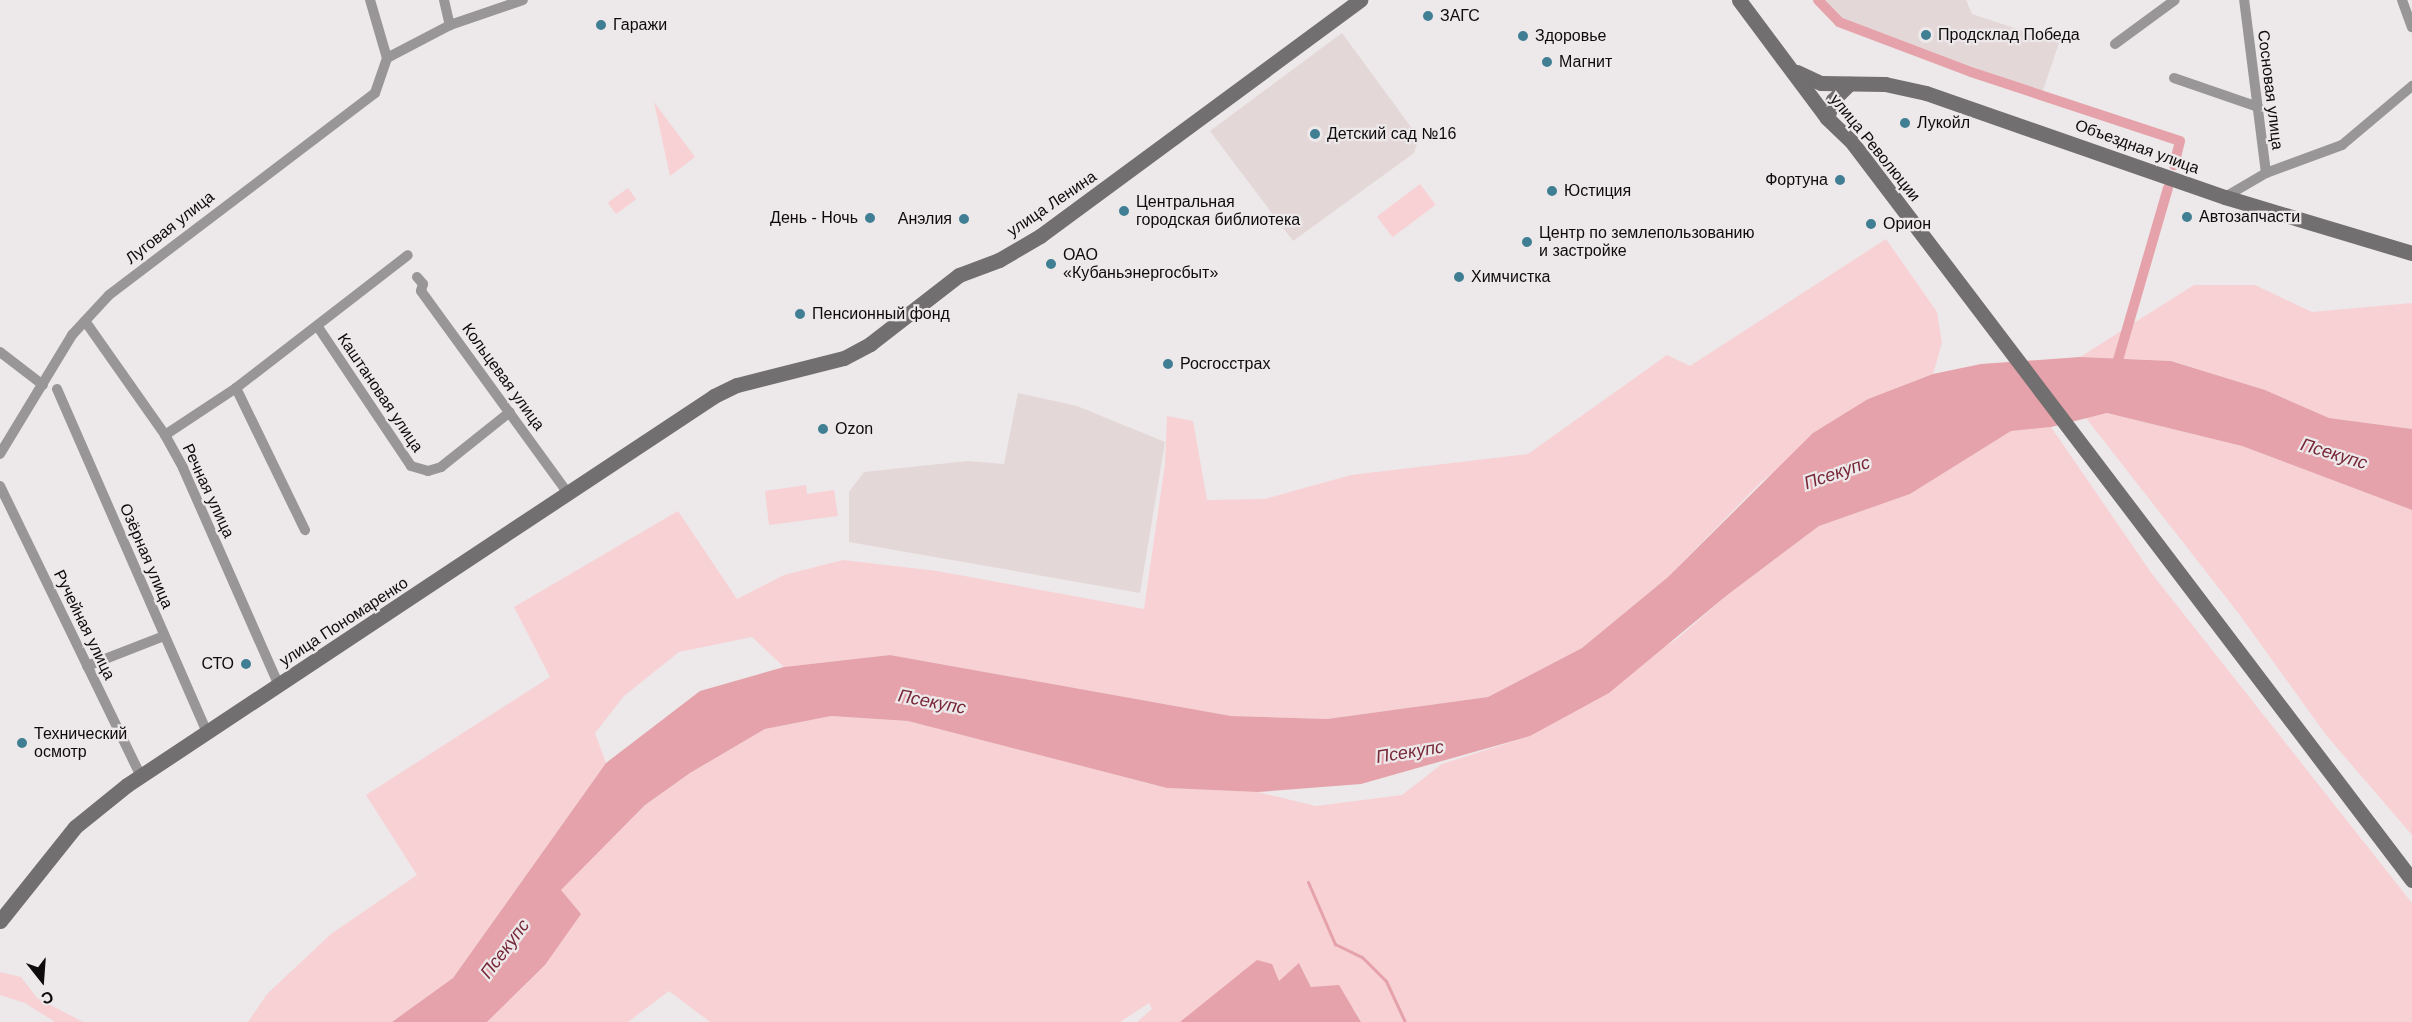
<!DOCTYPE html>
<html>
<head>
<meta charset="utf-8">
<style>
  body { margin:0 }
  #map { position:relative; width:2412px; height:1022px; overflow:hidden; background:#ede8e9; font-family:Helvetica,sans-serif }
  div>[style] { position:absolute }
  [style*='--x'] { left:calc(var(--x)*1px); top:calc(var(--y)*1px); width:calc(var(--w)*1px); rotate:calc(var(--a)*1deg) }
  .built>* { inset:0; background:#e4d7d8 }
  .green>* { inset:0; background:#f8d1d5; transform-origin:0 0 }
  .water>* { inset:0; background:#e5a2aa }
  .stream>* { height:3px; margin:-1.5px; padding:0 1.5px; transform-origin:1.5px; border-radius:1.5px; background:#e5a2aa }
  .canal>* { height:10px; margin:-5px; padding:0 5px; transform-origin:5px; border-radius:5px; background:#e5a2aa }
  .street>* { height:10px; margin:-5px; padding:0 5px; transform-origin:5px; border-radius:5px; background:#989696 }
  .secondary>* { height:15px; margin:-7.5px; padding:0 7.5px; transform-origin:7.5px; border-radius:7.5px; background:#716f6f }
  .dots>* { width:16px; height:16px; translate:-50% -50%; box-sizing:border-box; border:3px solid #ede8e9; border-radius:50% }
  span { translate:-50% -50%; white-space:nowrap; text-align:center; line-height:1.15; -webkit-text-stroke:4.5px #ede8e9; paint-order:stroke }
  .poi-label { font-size:16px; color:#0d0b0b }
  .left { translate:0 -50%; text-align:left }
  .right { translate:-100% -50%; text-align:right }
  .street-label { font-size:16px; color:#0d0b0b }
  .water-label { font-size:18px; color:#772838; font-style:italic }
  .north { position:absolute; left:12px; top:950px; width:60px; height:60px; -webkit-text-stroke:4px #ede8e9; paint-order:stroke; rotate:163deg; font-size:16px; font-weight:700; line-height:24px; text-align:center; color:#0d0b0b }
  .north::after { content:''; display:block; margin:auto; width:21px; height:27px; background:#0d0b0b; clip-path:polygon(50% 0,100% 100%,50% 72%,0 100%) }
</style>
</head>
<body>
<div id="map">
  <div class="built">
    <i style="clip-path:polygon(1824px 0,1966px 0,1972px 14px,2059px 43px,2042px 93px,1837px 16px)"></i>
    <i style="clip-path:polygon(1342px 33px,1419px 138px,1414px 153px,1293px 241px,1210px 131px)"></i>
    <i style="clip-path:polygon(1018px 393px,1077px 406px,1165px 442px,1140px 593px,849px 542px,849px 492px,864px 472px,968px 461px,1004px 464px)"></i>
  </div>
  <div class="green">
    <i style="clip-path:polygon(654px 102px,695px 157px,670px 176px)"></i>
    <i style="left:1420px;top:184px;width:26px;height:54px;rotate:53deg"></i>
    <i style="left:628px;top:188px;width:14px;height:25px;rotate:54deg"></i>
    <i style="clip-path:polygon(1886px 239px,1937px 312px,1942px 343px,1933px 374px,1868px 399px,1761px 482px,1668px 577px,1582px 648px,1488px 697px,1327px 719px,1231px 716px,890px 655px,784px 667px,752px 637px,679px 652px,624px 696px,595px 733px,606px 763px,453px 978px,392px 1022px,248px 1022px,267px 994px,331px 934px,417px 875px,366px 795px,550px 677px,514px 607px,678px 511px,737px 599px,784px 575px,843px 560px,937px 571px,1144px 609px,1165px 464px,1167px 416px,1193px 421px,1207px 500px,1265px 499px,1351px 475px,1528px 454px,1667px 355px,1690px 366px)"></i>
    <i style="clip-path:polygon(2194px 285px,2255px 285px,2312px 312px,2412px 303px,2412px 429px,2329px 418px,2265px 390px,2172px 361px,2080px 357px)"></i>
    <i style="clip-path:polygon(2107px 413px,2242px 446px,2412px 510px,2412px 835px,2326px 735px,2239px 614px,2086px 418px)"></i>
    <i style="clip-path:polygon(2051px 427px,2152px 574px,2412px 903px,2412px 1022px,1361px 1022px,1354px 1009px,1320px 987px,1311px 987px,1300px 964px,1279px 981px,1188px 1022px,1137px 1022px,1152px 1009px,1149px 1003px,1120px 1022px,710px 1022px,669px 991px,628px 1022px,487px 1022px,545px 965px,560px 891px,645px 805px,690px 773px,765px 729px,831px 716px,908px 721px,1167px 788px,1258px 792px,1316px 806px,1402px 795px,1442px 764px,1530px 736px,1678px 638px,1726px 596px,1819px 526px,1910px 494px,2011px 431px)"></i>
    <i style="clip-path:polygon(806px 485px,807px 494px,834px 490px,838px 516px,769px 525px,765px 491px)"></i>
    <i style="clip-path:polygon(0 972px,21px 977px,37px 998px,83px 1022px,55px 1022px,25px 1003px,0 995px)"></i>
  </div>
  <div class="water">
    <i style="clip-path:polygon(2080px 357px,2171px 361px,2265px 390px,2329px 418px,2412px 429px,2412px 510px,2242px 446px,2107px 413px,2051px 427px,2011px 431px,1910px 494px,1819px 526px,1726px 596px,1609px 693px,1530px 736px,1361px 784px,1258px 792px,1167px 788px,908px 721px,831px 716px,765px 729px,690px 773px,645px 805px,561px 890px,581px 914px,545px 965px,487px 1022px,392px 1022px,453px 978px,606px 763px,700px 691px,784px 667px,890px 655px,1231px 716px,1327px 719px,1488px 697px,1582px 648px,1668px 577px,1813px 433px,1868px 399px,1933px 374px,1981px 364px)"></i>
    <i style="clip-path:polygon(1257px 960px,1272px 964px,1279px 981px,1299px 963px,1311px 987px,1339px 985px,1361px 1022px,1180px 1022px)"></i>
  </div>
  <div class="stream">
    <i style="--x:1308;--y:882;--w:68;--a:66.5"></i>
    <i style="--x:1335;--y:944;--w:30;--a:26"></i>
    <i style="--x:1362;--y:957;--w:34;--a:45"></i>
    <i style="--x:1386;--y:981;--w:45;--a:65.1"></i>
  </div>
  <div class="canal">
    <i style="--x:1818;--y:0;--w:30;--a:46"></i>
    <i style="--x:1839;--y:22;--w:141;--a:20.7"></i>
    <i style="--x:1971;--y:72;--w:220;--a:18.3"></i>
    <i style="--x:2180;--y:141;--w:25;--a:104"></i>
    <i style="--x:2118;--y:360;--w:179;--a:-73.8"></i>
  </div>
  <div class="street">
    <i style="--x:444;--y:0;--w:26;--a:77"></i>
    <i style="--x:2402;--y:0;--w:29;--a:70"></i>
    <i style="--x:2115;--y:44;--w:74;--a:-36.3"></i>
    <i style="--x:387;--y:58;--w:71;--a:-27.6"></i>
    <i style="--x:450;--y:25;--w:77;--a:-18.9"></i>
    <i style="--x:2174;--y:78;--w:89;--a:19"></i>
    <i style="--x:2266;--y:173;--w:81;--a:-20.2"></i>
    <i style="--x:2342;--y:145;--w:92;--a:-40.1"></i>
    <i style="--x:2225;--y:197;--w:48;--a:-30.3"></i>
    <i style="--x:2266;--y:173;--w:174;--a:-97.2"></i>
    <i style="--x:417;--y:277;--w:9;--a:49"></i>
    <i style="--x:423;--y:284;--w:7;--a:106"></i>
    <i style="--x:421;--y:291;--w:252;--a:54"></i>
    <i style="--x:85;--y:321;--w:139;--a:54.9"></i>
    <i style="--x:165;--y:435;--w:38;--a:61"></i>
    <i style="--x:183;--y:468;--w:238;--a:66.2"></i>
    <i style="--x:318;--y:327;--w:167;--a:56.2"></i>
    <i style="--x:411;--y:466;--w:18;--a:16"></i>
    <i style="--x:428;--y:471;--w:14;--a:-17"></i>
    <i style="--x:441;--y:467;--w:88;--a:-38.6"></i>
    <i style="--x:0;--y:352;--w:54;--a:37.5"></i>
    <i style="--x:236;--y:388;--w:158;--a:64.1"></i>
    <i style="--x:57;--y:389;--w:377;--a:66.4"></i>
    <i style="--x:165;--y:435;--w:85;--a:-33.5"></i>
    <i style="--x:236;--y:388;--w:217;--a:-37.7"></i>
    <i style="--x:0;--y:454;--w:139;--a:-58.8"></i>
    <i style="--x:72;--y:335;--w:54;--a:-47.2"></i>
    <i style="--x:109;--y:295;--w:334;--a:-37.2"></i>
    <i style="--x:375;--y:93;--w:37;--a:-71"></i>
    <i style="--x:387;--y:58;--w:60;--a:-106.3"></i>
    <i style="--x:0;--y:486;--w:323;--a:64.1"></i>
    <i style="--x:87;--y:666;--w:83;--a:-21.3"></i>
  </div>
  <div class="secondary">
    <i style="--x:1739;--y:0;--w:147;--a:53.3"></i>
    <i style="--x:1827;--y:118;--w:33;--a:44"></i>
    <i style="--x:1851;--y:141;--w:928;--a:52.8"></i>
    <i style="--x:1797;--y:72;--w:26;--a:25"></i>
    <i style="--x:1821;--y:83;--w:64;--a:0.9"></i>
    <i style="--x:1885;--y:84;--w:42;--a:12.4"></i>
    <i style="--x:1926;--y:93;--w:317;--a:19.2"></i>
    <i style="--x:2225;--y:197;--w:195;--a:16.7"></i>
    <i style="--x:1827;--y:118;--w:19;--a:-72"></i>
    <i style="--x:1833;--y:100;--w:23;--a:-45"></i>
    <i style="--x:0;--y:921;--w:120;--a:-51.4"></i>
    <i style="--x:75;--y:827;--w:67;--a:-38.9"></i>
    <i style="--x:127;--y:785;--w:704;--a:-33.53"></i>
    <i style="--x:714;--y:396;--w:25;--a:-26"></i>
    <i style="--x:737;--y:385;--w:110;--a:-14.2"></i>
    <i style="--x:844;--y:358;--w:30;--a:-28"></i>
    <i style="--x:870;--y:344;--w:113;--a:-37.8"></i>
    <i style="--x:959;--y:275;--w:43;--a:-20.6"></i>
    <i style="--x:999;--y:260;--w:48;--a:-30.3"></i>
    <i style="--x:1040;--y:236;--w:398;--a:-36.4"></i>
  </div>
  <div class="dots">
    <i style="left:1428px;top:16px;background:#407f93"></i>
    <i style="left:601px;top:25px;background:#407f93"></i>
    <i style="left:1926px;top:35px;background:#407f93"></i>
    <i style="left:1523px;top:36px;background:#407f93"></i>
    <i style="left:1547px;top:62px;background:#407f93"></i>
    <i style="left:1905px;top:123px;background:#407f93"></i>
    <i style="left:1315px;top:134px;background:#407f93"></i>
    <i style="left:1840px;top:180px;background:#407f93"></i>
    <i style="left:1552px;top:191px;background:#407f93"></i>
    <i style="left:1124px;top:211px;background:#407f93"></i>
    <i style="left:2187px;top:217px;background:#407f93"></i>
    <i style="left:870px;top:218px;background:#407f93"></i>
    <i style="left:964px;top:219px;background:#407f93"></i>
    <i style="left:1871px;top:224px;background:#407f93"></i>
    <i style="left:1527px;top:242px;background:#407f93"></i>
    <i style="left:1051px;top:264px;background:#407f93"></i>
    <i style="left:1459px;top:277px;background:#407f93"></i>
    <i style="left:800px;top:314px;background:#407f93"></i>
    <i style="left:1168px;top:364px;background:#407f93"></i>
    <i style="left:823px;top:429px;background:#407f93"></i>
    <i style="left:246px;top:664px;background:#407f93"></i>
    <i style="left:22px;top:743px;background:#407f93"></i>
  </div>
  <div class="poi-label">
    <span class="left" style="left:1440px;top:16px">ЗАГС</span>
    <span class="left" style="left:613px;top:25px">Гаражи</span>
    <span class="left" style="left:1938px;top:35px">Продсклад Победа</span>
    <span class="left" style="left:1535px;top:36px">Здоровье</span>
    <span class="left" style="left:1559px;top:62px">Магнит</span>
    <span class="left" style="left:1917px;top:123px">Лукойл</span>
    <span class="left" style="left:1327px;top:134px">Детский сад №16</span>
    <span class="right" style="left:1828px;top:180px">Фортуна</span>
    <span class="left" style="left:1564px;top:191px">Юстиция</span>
    <span class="left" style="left:1136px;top:211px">Центральная<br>городская библиотека</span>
    <span class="left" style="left:2199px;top:217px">Автозапчасти</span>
    <span class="right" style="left:858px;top:218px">День - Ночь</span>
    <span class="right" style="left:952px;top:219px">Анэлия</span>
    <span class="left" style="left:1883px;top:224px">Орион</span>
    <span class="left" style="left:1539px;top:242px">Центр по землепользованию<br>и застройке</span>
    <span class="left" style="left:1063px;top:264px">ОАО<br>«Кубаньэнергосбыт»</span>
    <span class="left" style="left:1471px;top:277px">Химчистка</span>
    <span class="left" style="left:812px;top:314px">Пенсионный фонд</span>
    <span class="left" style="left:1180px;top:364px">Росгосстрах</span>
    <span class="left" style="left:835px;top:429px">Ozon</span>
    <span class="right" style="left:234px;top:664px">СТО</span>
    <span class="left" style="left:34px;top:743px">Технический<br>осмотр</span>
  </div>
  <div class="street-label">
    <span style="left:2270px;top:90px;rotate:83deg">Сосновая улица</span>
    <span style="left:2137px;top:147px;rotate:20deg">Объездная улица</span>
    <span style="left:1875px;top:148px;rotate:51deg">улица Революции</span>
    <span style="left:1052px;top:204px;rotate:-34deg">улица Ленина</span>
    <span style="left:170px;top:228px;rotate:-38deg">Луговая улица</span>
    <span style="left:503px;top:377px;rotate:54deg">Кольцевая улица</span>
    <span style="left:380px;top:393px;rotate:56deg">Каштановая улица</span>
    <span style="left:208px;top:491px;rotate:65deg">Речная улица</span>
    <span style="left:146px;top:556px;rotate:67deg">Озёрная улица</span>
    <span style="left:344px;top:622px;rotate:-33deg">улица Пономаренко</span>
    <span style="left:84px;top:625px;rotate:64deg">Ручейная улица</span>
  </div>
  <div class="water-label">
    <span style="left:2334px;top:454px;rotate:17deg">Псекупс</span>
    <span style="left:1837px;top:473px;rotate:-19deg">Псекупс</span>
    <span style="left:932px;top:702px;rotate:11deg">Псекупс</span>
    <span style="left:1410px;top:752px;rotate:-9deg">Псекупс</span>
    <span style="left:505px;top:949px;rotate:-53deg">Псекупс</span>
  </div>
  <div class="north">С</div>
</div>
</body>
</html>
